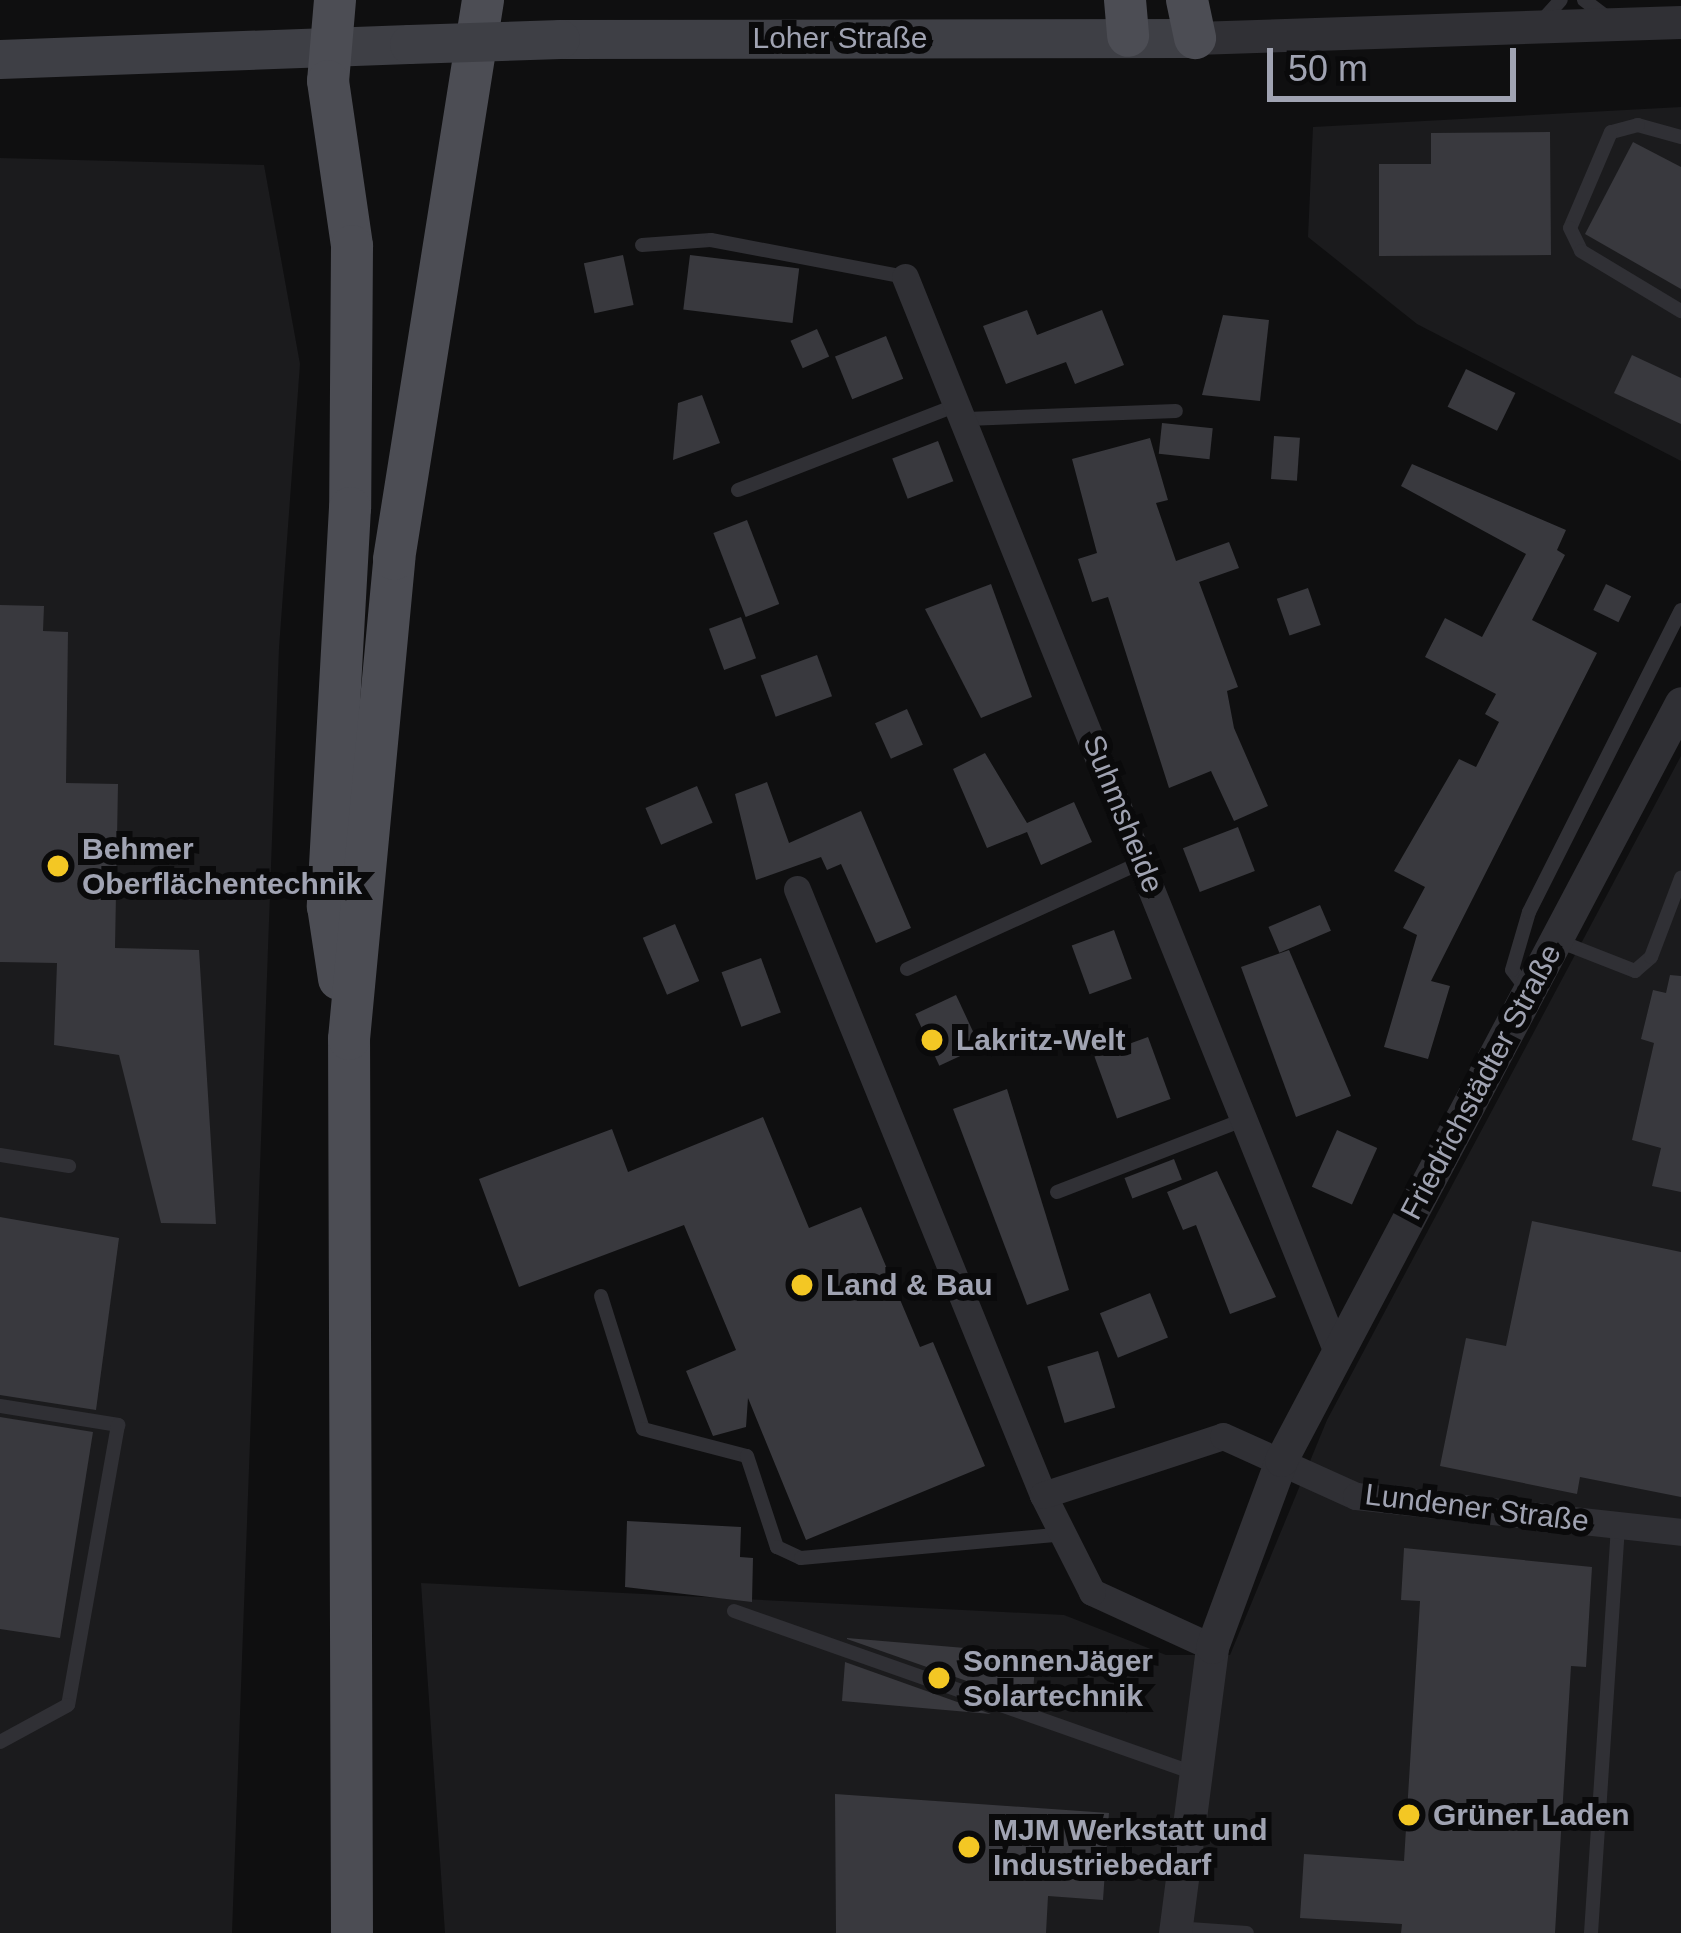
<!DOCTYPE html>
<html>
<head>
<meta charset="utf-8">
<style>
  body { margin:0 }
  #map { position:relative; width:1681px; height:1933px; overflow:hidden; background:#0f0f10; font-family:Arial,sans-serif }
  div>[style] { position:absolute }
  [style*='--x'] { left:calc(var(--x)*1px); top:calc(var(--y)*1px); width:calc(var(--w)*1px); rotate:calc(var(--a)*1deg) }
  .built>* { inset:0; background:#1b1b1d }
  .building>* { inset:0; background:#39393e; transform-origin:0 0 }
  .service>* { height:14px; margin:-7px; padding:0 7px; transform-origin:7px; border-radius:7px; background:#303035 }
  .minor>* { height:27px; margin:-13.5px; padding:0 13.5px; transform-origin:13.5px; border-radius:13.5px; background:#303035 }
  .tertiary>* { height:33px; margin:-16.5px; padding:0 16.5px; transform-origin:16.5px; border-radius:16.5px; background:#303035 }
  .secondary>* { height:39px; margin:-19.5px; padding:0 19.5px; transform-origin:19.5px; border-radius:19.5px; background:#3e3f45 }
  .primary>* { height:42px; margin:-21px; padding:0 21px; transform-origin:21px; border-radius:21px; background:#4c4d54 }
  .secondary-bridge>* { height:39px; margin:-19.5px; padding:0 19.5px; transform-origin:19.5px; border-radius:19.5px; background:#3e3f45 }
  .dots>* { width:33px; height:33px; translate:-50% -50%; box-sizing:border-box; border:6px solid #0a0a0b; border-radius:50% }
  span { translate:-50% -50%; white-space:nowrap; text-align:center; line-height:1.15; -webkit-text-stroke:12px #0a0a0b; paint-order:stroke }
  .street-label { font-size:30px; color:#a0a3b2 }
  .poi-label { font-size:30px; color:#a0a3b2; font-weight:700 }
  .left { translate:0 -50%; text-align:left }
  .scale { position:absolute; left:1267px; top:48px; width:249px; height:54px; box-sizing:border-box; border:6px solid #a0a3b2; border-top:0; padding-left:15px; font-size:36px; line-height:42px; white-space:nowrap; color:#a0a3b2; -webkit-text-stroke:9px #0a0a0b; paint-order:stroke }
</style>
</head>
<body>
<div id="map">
  <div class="built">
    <i style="clip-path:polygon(1681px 107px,1681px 461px,1417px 324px,1308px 237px,1313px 127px)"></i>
    <i style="clip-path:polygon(0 158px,264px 165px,300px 364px,279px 648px,232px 1933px,0 1933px)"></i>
    <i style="clip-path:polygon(1681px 756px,1681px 1933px,445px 1933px,421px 1583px,1064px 1615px,1166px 1655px,1230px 1655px,1327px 1420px)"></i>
  </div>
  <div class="building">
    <i style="clip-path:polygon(1550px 132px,1551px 255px,1379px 256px,1379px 164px,1431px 164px,1431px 133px)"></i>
    <i style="clip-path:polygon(1633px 142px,1681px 167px,1681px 289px,1585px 234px)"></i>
    <i style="left:623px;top:255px;width:51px;height:40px;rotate:78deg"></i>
    <i style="left:690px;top:255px;width:110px;height:55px;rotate:7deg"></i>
    <i style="clip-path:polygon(1027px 310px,1037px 335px,1102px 310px,1124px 365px,1075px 384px,1066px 362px,1006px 384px,983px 326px)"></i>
    <i style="clip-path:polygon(1223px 315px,1269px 320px,1260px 401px,1202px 395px)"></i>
    <i style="left:817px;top:329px;width:30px;height:29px;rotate:66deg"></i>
    <i style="left:886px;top:336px;width:46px;height:55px;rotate:68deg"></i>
    <i style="clip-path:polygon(1632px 355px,1681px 378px,1681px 424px,1614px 393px)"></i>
    <i style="left:1466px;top:369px;width:55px;height:42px;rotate:26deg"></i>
    <i style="clip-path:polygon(702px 395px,720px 443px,673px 460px,678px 403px)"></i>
    <i style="left:1162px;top:423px;width:51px;height:31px;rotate:6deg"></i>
    <i style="left:1274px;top:436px;width:26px;height:43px;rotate:4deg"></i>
    <i style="clip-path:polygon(1150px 438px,1168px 500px,1156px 503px,1176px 561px,1229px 542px,1239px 568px,1199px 582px,1238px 687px,1227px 691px,1234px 728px,1268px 806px,1234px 821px,1211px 771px,1169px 788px,1108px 597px,1092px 602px,1078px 559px,1097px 553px,1072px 459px)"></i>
    <i style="left:938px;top:441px;width:43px;height:49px;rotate:69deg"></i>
    <i style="clip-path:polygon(1412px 464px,1566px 530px,1557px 550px,1565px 555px,1532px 620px,1597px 653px,1431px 981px,1450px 986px,1428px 1059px,1384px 1047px,1417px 935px,1403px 928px,1425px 887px,1394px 871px,1459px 759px,1476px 767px,1499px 722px,1485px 714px,1496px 694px,1425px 657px,1445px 618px,1482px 637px,1526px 554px,1401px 486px)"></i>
    <i style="left:747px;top:520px;width:90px;height:36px;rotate:69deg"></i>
    <i style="clip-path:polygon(991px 584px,1032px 697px,981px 718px,925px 609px)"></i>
    <i style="left:1606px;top:584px;width:28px;height:29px;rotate:26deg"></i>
    <i style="left:1308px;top:588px;width:39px;height:33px;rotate:71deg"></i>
    <i style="clip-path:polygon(0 605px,44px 606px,43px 631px,68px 632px,66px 783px,118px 784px,115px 948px,199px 950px,216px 1224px,161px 1223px,119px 1055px,54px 1045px,57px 963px,0 962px)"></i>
    <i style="left:741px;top:617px;width:44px;height:34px;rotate:70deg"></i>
    <i style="left:817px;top:655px;width:44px;height:60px;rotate:70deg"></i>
    <i style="left:907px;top:709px;width:39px;height:35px;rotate:66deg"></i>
    <i style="clip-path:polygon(985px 753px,1027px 823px,1074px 802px,1092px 842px,1041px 865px,1027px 832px,987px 848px,953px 769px)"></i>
    <i style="clip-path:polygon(767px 782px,789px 843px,861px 811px,911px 928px,876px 943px,841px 864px,827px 870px,821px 857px,756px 880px,735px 794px)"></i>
    <i style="left:697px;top:786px;width:40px;height:56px;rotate:67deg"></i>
    <i style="left:1238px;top:827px;width:47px;height:59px;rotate:69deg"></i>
    <i style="left:1320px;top:905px;width:28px;height:56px;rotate:67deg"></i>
    <i style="left:675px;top:924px;width:62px;height:35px;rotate:67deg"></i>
    <i style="left:1114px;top:930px;width:52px;height:45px;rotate:70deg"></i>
    <i style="clip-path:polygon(1289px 950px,1351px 1096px,1296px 1117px,1241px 967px)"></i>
    <i style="left:761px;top:958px;width:58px;height:42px;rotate:70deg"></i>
    <i style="clip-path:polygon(1670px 975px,1681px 976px,1681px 1192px,1652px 1186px,1661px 1148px,1632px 1140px,1654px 1043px,1641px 1039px,1653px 990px,1666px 993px)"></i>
    <i style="left:956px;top:995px;width:57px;height:45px;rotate:65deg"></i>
    <i style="left:1148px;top:1037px;width:66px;height:57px;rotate:70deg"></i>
    <i style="clip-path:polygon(1007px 1089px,1069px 1290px,1027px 1305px,953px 1109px)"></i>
    <i style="clip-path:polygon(763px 1117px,809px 1228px,861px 1207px,920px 1347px,933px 1342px,985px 1466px,806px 1540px,748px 1398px,746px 1427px,713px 1436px,686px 1371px,736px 1350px,684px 1225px,519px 1287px,479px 1179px,612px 1129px,628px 1172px)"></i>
    <i style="left:1337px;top:1130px;width:44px;height:62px;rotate:24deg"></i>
    <i style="left:1174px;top:1159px;width:22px;height:53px;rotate:69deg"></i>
    <i style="clip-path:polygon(1217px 1171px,1276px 1297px,1230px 1314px,1196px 1225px,1183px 1230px,1167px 1192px)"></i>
    <i style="clip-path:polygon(0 1217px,119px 1238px,96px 1410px,0 1395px)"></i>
    <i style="clip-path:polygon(1532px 1221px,1681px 1252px,1681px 1497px,1580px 1477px,1577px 1494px,1440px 1466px,1466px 1338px,1506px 1346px)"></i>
    <i style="left:1150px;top:1293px;width:48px;height:54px;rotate:68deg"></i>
    <i style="left:1098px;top:1351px;width:59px;height:53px;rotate:73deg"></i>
    <i style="clip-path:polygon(0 1417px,93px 1432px,60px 1638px,0 1629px)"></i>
    <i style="clip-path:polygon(627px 1521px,741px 1527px,740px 1557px,753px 1558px,752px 1602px,625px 1587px)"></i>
    <i style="clip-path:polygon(1404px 1548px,1592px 1567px,1586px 1667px,1571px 1666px,1555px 1933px,1401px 1933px,1402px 1924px,1300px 1918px,1304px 1854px,1404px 1861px,1420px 1601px,1401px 1600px)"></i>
    <i style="clip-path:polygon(847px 1638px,1036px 1654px,1032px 1704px,847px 1639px)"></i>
    <i style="clip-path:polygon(845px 1662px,991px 1714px,842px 1701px)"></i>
    <i style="clip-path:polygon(835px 1794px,1109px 1813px,1103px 1900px,1048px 1896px,1046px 1933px,836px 1933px)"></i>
  </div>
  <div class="service">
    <i style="--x:1584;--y:0;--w:30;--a:37"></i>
    <i style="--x:1540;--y:23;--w:31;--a:-48"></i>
    <i style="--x:1681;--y:137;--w:45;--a:-164.4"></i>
    <i style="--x:1638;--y:125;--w:28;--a:165"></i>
    <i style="--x:1611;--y:132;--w:104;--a:113.1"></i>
    <i style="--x:1570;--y:228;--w:25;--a:64"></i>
    <i style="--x:1581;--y:251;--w:117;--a:31"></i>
    <i style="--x:642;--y:245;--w:69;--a:-4.1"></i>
    <i style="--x:711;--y:240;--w:197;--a:10.8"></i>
    <i style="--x:967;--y:419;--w:209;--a:-2.2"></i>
    <i style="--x:738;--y:490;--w:235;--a:-21.2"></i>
    <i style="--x:1556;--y:940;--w:85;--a:21.4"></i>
    <i style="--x:1635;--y:971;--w:21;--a:-41"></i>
    <i style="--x:1651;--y:957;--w:85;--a:-69.2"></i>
    <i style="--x:907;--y:969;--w:258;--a:-24.5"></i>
    <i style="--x:1528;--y:991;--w:26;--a:-127"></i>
    <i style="--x:1512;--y:970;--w:60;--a:-73.7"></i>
    <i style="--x:1529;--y:912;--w:338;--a:-63.3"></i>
    <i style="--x:0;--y:1155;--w:70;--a:9.1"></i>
    <i style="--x:1057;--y:1192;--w:202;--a:-21.2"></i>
    <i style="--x:601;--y:1296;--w:139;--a:72.5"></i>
    <i style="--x:643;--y:1429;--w:107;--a:14.6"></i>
    <i style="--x:747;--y:1456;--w:96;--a:71.8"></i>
    <i style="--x:777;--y:1547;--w:26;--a:25"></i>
    <i style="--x:801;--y:1558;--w:263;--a:-5.2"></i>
    <i style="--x:0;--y:1406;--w:120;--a:9.1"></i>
    <i style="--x:118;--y:1425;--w:284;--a:100.1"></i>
    <i style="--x:68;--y:1705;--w:77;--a:151.4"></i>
    <i style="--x:734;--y:1611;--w:490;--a:19.4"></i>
    <i style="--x:1175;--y:1928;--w:72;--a:4"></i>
    <i style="--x:1591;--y:1933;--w:409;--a:-86.2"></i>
  </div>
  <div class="minor">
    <i style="--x:905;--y:277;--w:1159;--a:68.11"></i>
    <i style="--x:797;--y:889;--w:654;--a:67.91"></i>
    <i style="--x:1212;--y:1647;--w:132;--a:-155.4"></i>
    <i style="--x:1092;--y:1592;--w:109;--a:-116.8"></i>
    <i style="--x:1043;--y:1495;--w:189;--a:-18.1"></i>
    <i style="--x:1223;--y:1436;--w:146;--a:24.3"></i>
    <i style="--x:1356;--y:1496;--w:327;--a:6.3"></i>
  </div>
  <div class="tertiary">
    <i style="--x:1195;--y:38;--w:486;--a:-1.9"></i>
    <i style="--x:1175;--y:1933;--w:288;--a:-82.6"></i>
    <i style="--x:1212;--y:1647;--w:199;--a:-69.7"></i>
    <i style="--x:1281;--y:1460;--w:856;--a:-62.15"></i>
  </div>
  <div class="secondary">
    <i style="--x:560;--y:39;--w:635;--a:-0.09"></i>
    <i style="--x:0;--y:59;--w:409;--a:-2.1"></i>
  </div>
  <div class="primary">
    <i style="--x:335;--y:0;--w:81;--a:94.9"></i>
    <i style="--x:328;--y:81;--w:167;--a:81.7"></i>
    <i style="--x:352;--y:246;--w:262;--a:90.4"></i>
    <i style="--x:350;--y:508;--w:399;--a:93.2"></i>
    <i style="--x:328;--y:906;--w:74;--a:81.4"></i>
    <i style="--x:1125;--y:0;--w:36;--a:85"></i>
    <i style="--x:1187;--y:0;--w:39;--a:78"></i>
    <i style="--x:352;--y:1933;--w:894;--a:-90.19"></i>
    <i style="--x:349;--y:1039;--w:482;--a:-84.6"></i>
    <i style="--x:394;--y:559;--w:566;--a:-80.95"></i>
  </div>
  <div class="secondary-bridge">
    <i style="--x:409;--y:44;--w:151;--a:-1.9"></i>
  </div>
  <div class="dots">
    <i style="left:58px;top:866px;background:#f3c724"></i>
    <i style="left:932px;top:1040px;background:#f3c724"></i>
    <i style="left:802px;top:1285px;background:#f3c724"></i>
    <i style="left:939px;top:1678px;background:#f3c724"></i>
    <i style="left:1409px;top:1815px;background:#f3c724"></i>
    <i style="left:969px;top:1847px;background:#f3c724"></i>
  </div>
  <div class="street-label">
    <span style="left:840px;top:38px">Loher Straße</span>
    <span style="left:1123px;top:814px;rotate:68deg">Suhmsheide</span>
    <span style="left:1481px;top:1082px;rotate:-62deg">Friedrichstädter Straße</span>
    <span style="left:1477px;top:1508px;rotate:7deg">Lundener Straße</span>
  </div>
  <div class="poi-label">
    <span class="left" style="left:82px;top:866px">Behmer<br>Oberflächentechnik</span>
    <span class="left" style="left:956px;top:1040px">Lakritz-Welt</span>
    <span class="left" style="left:826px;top:1285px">Land &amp; Bau</span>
    <span class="left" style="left:963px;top:1678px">SonnenJäger<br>Solartechnik</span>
    <span class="left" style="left:1433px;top:1815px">Grüner Laden</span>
    <span class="left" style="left:993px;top:1847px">MJM Werkstatt und<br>Industriebedarf</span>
  </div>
  <div class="scale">50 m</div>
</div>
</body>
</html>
